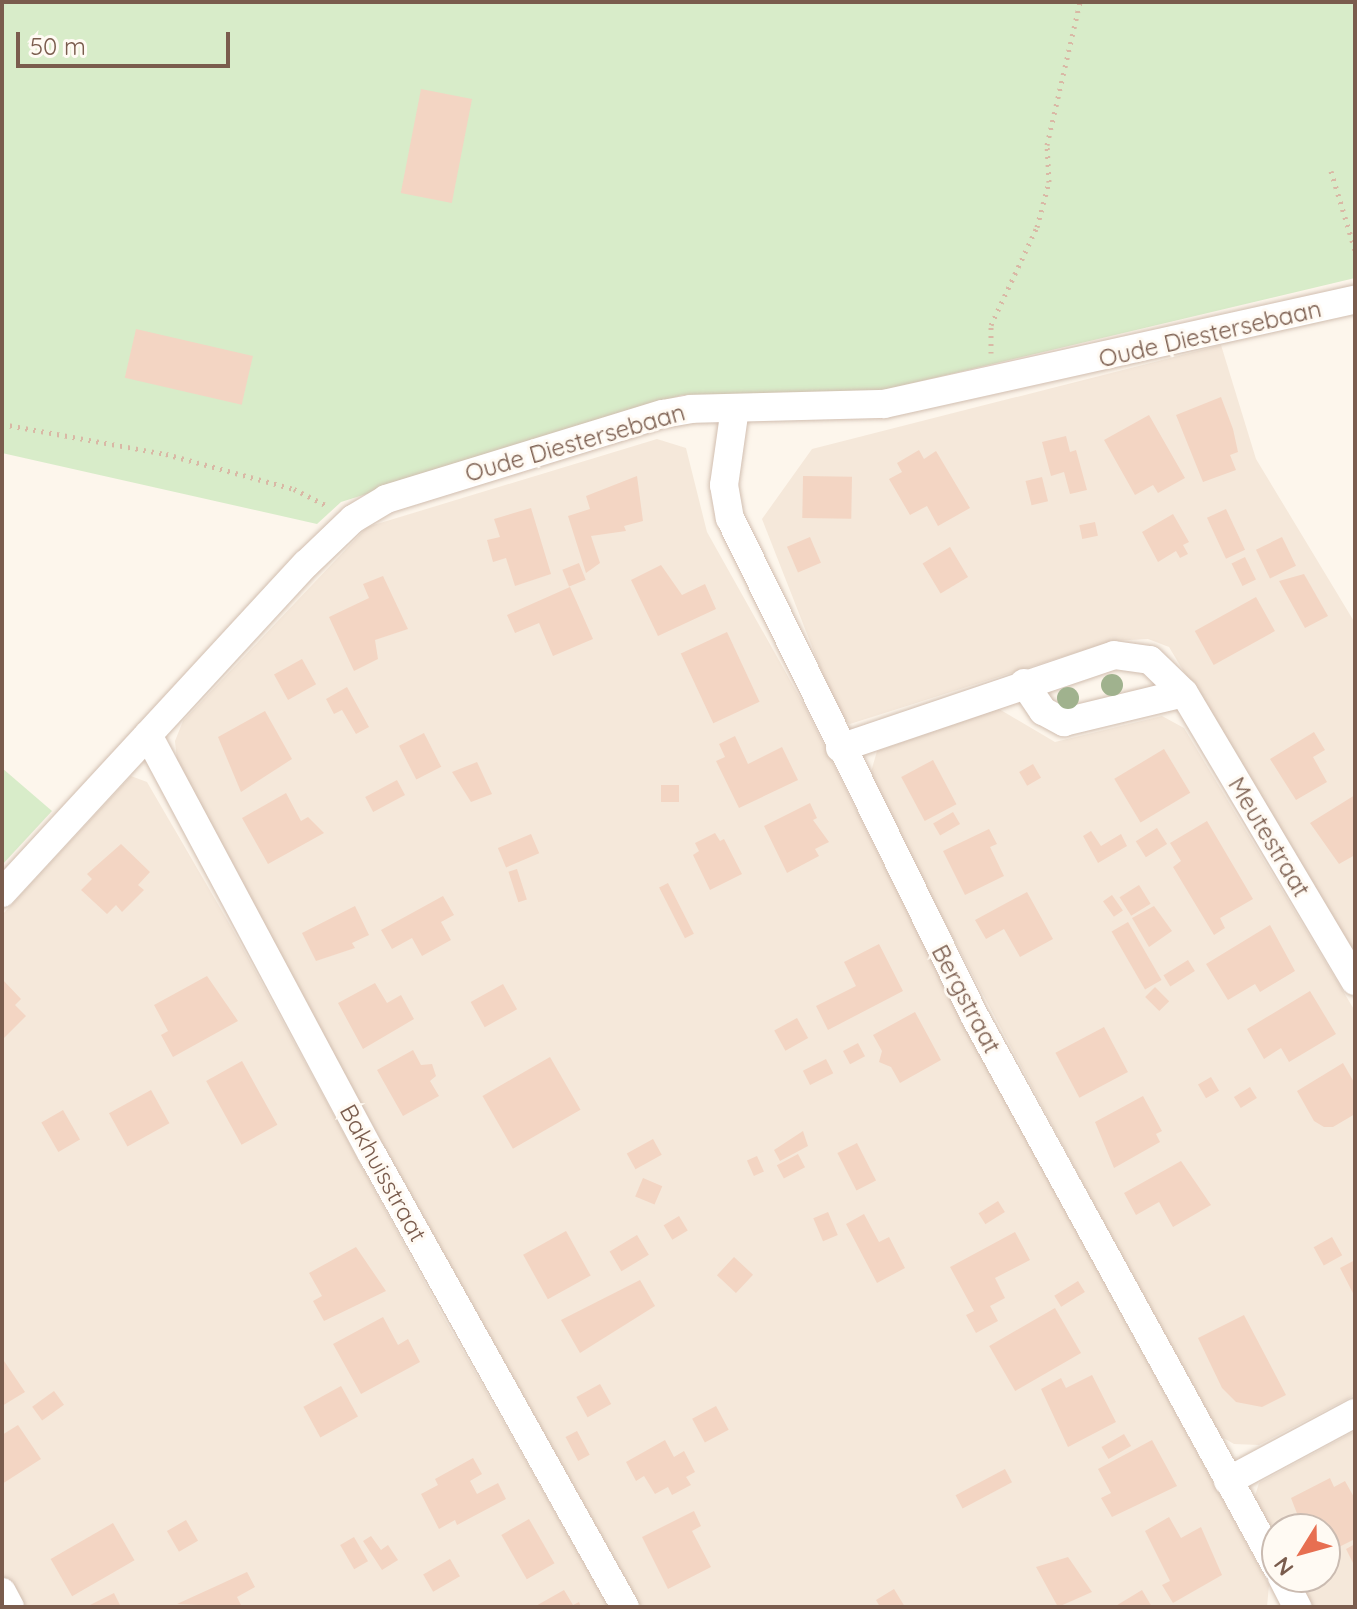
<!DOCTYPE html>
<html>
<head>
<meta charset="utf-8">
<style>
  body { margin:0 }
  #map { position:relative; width:1357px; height:1609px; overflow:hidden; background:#fdf6ec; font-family:Quicksand,sans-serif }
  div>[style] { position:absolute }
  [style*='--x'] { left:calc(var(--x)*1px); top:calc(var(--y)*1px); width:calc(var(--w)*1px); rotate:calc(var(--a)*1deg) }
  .residential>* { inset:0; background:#f5e8da }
  .green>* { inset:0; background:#d8ecc9 }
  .building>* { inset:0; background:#f3d5c3; transform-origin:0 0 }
  .path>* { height:5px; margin-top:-2.5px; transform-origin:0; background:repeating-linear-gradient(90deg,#d9b8a5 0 2px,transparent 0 8px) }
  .roads { filter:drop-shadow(0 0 2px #d1beb0) drop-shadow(0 0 2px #d1beb0) }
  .minor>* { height:28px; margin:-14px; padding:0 14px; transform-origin:14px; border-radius:14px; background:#fff }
  .trees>* { width:22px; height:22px; margin:-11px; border-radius:50%; background:#a0b28e }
  span { translate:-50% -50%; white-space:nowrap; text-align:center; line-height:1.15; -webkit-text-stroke:6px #fffaf3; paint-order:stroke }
  .street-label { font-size:24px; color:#7a5c4d }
  .frame { position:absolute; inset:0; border:4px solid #7a5c4d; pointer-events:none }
  .north { position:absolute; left:1261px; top:1513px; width:80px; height:80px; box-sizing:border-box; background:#fffaf3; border:2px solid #cabbb1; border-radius:50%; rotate:233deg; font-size:22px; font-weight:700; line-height:32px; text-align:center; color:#7a5c4d }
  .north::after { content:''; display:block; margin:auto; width:28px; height:36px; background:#e76f51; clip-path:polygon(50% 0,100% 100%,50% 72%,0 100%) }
  .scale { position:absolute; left:16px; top:32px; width:214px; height:36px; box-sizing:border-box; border:4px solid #7a5c4d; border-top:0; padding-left:10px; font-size:24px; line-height:28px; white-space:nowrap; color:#7a5c4d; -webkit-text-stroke:6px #fffaf3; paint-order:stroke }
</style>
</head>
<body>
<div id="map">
  <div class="residential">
    <i style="clip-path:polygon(1221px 345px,1256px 459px,1355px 623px,1355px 957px,1169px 647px,1148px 639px,1112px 641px,850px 724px,840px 718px,762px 519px,812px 449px)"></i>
    <i style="clip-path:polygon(657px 439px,686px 448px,707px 532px,804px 705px,956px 1010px,1269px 1585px,1267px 1607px,641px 1607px,466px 1300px,177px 761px,175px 741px,183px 721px,367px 527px)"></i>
    <i style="clip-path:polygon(999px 709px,1055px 742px,1162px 716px,1184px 728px,1355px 1011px,1355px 1395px,1259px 1445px,1234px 1444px,1215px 1433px,869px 779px,877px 751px)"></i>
    <i style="clip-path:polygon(131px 776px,147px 782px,233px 930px,444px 1318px,609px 1607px,21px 1607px,2px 1573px,2px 915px)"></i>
    <i style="clip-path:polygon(1355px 1431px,1355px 1607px,1313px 1607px,1297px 1577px,1325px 1577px,1325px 1529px,1277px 1529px,1277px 1540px,1254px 1499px,1259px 1483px)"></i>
  </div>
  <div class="green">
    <i style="clip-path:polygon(2px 2px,1355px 2px,1355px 278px,858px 396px,682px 395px,341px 502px,317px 524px,2px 453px)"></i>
    <i style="clip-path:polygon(2px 768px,52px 811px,2px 865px)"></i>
  </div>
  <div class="building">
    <i style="left:421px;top:89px;width:52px;height:106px;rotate:11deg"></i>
    <i style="left:136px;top:329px;width:120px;height:50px;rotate:13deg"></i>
    <i style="clip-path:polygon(1221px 397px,1233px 429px,1238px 452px,1230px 455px,1236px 470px,1203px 482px,1176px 415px)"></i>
    <i style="clip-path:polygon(1149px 415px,1185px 478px,1158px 493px,1153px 485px,1135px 495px,1104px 440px)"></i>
    <i style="clip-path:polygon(1066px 436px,1070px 452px,1076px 450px,1087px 490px,1070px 494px,1064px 472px,1051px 476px,1042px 442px)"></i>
    <i style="clip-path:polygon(919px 450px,924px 459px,936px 451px,970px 508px,938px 526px,927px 506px,910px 515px,889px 479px,902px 472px,897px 463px)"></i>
    <i style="clip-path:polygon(637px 476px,643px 521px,624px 526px,626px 531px,591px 536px,600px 563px,586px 573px,568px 516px,590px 509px,586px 496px)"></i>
    <i style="left:803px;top:476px;width:49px;height:42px;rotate:1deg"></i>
    <i style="left:1042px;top:477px;width:25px;height:17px;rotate:76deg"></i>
    <i style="clip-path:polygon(531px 508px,551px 574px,515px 586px,506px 558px,493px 562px,487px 540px,500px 537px,494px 519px)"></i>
    <i style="left:1226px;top:509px;width:45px;height:21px;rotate:65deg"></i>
    <i style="clip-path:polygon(1173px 514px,1189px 542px,1183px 545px,1188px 554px,1180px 558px,1176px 551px,1158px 562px,1142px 532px)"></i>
    <i style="left:1095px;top:522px;width:14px;height:16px;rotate:78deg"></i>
    <i style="left:810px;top:537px;width:28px;height:25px;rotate:67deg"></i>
    <i style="left:1282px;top:537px;width:32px;height:29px;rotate:64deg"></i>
    <i style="left:950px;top:547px;width:35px;height:32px;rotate:59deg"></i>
    <i style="left:1245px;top:557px;width:25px;height:15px;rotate:64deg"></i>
    <i style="left:579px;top:563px;width:18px;height:18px;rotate:68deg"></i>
    <i style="clip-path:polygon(661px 565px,682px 595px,705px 584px,716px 609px,658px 636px,631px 580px)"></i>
    <i style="clip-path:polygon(1304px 574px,1328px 616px,1305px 628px,1279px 581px)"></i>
    <i style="clip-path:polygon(383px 576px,408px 629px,375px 640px,378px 659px,354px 671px,329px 617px,369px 598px,363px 584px)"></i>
    <i style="clip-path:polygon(570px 587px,593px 639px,553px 656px,539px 623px,515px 633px,507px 615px)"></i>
    <i style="left:1256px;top:597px;width:39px;height:70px;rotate:61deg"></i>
    <i style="left:727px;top:632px;width:77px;height:51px;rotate:65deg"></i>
    <i style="left:302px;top:659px;width:29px;height:32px;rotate:61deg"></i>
    <i style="clip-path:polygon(347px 687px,369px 727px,356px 734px,342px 710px,334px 714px,326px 699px)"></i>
    <i style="clip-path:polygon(265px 711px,292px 759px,241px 792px,218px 737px)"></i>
    <i style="clip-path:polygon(1314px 732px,1325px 750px,1313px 757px,1327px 782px,1296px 800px,1270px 759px)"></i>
    <i style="left:424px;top:733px;width:38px;height:28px;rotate:63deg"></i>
    <i style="clip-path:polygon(735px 736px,748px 764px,782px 747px,798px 780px,739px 808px,716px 761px,725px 757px,719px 744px)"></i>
    <i style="left:1164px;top:749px;width:51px;height:58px;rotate:59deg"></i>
    <i style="left:933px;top:760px;width:50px;height:36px;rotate:62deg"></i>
    <i style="clip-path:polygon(477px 762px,492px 794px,471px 802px,452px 772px)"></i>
    <i style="left:1033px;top:764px;width:16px;height:16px;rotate:60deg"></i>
    <i style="left:397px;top:780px;width:17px;height:36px;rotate:62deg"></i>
    <i style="left:679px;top:785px;width:17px;height:18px;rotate:90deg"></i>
    <i style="clip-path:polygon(286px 793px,301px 821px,308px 817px,324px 833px,268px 864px,242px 818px)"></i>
    <i style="clip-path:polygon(1355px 795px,1355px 855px,1339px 864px,1310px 823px)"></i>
    <i style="clip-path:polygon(810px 803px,817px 818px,813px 820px,829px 842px,815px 849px,819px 856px,787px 873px,764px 826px)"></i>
    <i style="left:953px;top:812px;width:14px;height:23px;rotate:60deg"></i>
    <i style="clip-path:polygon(1207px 821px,1253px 899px,1220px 918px,1225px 928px,1214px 935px,1173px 867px,1181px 861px,1170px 843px)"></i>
    <i style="left:1157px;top:828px;width:19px;height:25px;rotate:58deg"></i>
    <i style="clip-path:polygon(989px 829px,997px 844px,990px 847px,1004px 876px,965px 895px,943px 851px)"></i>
    <i style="clip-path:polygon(1091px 831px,1101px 846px,1121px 834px,1127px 846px,1098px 863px,1083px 836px)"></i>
    <i style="clip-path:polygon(715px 833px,720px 841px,724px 839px,742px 874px,710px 890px,693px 855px,699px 851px,695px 843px)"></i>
    <i style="left:531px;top:834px;width:21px;height:36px;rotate:67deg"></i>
    <i style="clip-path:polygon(121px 844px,150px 872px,138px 885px,144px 890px,122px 912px,116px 905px,107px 914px,81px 890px,92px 879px,87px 874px)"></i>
    <i style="left:517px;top:869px;width:32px;height:9px;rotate:72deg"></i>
    <i style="left:668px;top:883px;width:57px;height:10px;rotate:63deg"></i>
    <i style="left:1139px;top:885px;width:22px;height:23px;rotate:58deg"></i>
    <i style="clip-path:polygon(1027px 892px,1053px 939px,1020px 957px,1004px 929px,986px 939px,975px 920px)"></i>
    <i style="left:1112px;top:895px;width:19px;height:11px;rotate:55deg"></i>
    <i style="clip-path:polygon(443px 896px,454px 915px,441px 922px,451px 940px,422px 956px,412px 938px,392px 949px,381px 930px)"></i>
    <i style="clip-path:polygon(355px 906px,369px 935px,352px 943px,355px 948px,316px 961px,302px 933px)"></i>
    <i style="clip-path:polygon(1154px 906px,1172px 931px,1149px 947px,1132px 918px)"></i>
    <i style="left:1128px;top:922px;width:67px;height:19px;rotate:60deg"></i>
    <i style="clip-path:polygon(1270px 925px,1295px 971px,1260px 992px,1255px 984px,1228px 1000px,1206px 964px)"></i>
    <i style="clip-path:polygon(879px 944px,903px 991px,828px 1030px,816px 1006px,856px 986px,844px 962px)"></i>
    <i style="left:1188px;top:960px;width:13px;height:29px;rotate:58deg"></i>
    <i style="clip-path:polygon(207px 976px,238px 1021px,173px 1057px,161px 1035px,168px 1031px,154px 1005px)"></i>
    <i style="clip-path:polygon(2px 979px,21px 999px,15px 1005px,26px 1016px,2px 1040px)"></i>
    <i style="clip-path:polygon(375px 983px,387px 1003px,401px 995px,414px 1019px,363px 1049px,338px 1003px)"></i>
    <i style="left:503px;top:984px;width:29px;height:37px;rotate:61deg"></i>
    <i style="left:1155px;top:987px;width:20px;height:14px;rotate:45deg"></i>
    <i style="clip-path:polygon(1310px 991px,1336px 1034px,1289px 1062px,1281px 1048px,1264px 1059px,1247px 1029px)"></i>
    <i style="clip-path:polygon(915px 1012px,941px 1060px,900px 1083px,891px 1067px,879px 1062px,882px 1051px,873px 1035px)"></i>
    <i style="left:797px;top:1018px;width:23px;height:26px;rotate:61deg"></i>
    <i style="left:1104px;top:1027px;width:51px;height:55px;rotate:62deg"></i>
    <i style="left:858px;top:1043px;width:15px;height:17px;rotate:62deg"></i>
    <i style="clip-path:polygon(413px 1050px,421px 1065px,432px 1064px,436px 1076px,430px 1081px,439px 1096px,403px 1116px,377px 1070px)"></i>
    <i style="left:550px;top:1057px;width:61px;height:78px;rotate:60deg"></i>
    <i style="left:826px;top:1059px;width:16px;height:26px;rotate:63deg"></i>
    <i style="left:242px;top:1061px;width:73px;height:41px;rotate:61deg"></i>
    <i style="clip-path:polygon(1343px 1063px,1355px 1084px,1355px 1114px,1333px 1127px,1324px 1127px,1314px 1121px,1297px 1091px)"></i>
    <i style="left:1211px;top:1077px;width:16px;height:15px;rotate:60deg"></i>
    <i style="left:1250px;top:1087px;width:13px;height:19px;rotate:58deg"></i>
    <i style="left:151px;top:1090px;width:38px;height:48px;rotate:61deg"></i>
    <i style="clip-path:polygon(1143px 1096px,1162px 1131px,1156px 1134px,1160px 1142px,1114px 1168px,1095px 1122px)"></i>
    <i style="left:63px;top:1110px;width:34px;height:25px;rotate:60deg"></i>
    <i style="clip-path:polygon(803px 1131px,808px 1146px,780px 1161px,774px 1150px)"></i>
    <i style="left:653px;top:1139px;width:18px;height:30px;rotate:61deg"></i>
    <i style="left:857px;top:1143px;width:42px;height:22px;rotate:63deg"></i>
    <i style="left:798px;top:1154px;width:15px;height:24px;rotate:62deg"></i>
    <i style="left:757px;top:1156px;width:17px;height:11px;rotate:66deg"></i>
    <i style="clip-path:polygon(1181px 1161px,1211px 1205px,1173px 1227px,1159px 1202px,1136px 1215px,1124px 1193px)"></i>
    <i style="left:643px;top:1178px;width:21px;height:20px;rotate:23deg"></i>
    <i style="left:998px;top:1201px;width:13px;height:23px;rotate:58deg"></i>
    <i style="left:828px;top:1212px;width:25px;height:16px;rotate:67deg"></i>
    <i style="clip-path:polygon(864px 1214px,879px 1242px,889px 1237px,905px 1268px,877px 1283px,846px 1224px)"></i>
    <i style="left:679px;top:1216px;width:17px;height:18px;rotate:59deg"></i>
    <i style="left:566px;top:1231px;width:51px;height:49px;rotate:61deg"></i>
    <i style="clip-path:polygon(1015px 1232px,1030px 1260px,995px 1278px,1005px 1298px,990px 1306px,998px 1321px,976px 1333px,966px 1315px,974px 1311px,950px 1267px)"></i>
    <i style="left:637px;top:1235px;width:23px;height:32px;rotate:59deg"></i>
    <i style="left:1332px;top:1237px;width:21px;height:21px;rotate:61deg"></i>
    <i style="clip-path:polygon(356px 1247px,386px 1291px,324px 1321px,313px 1301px,322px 1296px,309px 1273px)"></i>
    <i style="left:734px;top:1257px;width:26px;height:25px;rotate:43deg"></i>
    <i style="clip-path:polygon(1355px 1260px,1355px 1297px,1340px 1268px)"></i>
    <i style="clip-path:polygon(640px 1280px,655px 1306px,580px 1353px,561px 1320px)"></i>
    <i style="left:1078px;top:1281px;width:13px;height:28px;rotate:58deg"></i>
    <i style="left:1055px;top:1308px;width:52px;height:76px;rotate:60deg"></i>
    <i style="clip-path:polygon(1244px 1315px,1286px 1395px,1262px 1407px,1236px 1402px,1222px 1388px,1198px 1338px)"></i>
    <i style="clip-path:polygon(383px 1317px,398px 1345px,408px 1339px,420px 1362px,361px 1394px,333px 1344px)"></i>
    <i style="clip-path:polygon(2px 1358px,25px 1392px,2px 1406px)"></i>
    <i style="clip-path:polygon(1092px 1375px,1116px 1422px,1068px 1447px,1041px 1389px,1061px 1378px,1066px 1388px)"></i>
    <i style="left:600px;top:1384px;width:23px;height:27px;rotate:61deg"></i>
    <i style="left:341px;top:1386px;width:35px;height:43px;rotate:61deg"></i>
    <i style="left:54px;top:1391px;width:17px;height:27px;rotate:54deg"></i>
    <i style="left:716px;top:1406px;width:27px;height:27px;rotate:62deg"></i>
    <i style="clip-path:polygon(18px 1425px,41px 1459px,2px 1484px,2px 1435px)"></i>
    <i style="left:577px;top:1431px;width:27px;height:13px;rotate:62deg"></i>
    <i style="left:1124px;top:1434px;width:14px;height:26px;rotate:60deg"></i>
    <i style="clip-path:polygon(665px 1440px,674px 1457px,684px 1451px,695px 1472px,686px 1477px,691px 1485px,672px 1495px,668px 1487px,655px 1494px,644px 1476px,636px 1481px,626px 1462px)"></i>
    <i style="clip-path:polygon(1152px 1440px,1177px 1486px,1112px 1517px,1101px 1498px,1111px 1493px,1098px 1469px)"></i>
    <i style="clip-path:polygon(473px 1458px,482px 1474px,470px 1481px,477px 1494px,498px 1483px,506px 1499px,457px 1525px,455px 1520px,439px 1529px,421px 1494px,438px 1485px,435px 1479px)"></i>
    <i style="left:1005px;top:1469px;width:15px;height:56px;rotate:62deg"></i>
    <i style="clip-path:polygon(1330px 1478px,1334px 1487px,1345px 1481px,1355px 1499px,1355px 1539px,1325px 1554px,1325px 1529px,1303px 1529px,1291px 1498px)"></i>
    <i style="clip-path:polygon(694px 1511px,701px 1526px,692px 1531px,711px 1567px,668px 1589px,642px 1537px)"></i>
    <i style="clip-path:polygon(1169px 1517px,1181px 1538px,1201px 1527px,1222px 1575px,1173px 1603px,1162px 1585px,1170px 1581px,1145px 1531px)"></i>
    <i style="left:529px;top:1519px;width:51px;height:32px;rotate:60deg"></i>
    <i style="left:186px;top:1520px;width:24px;height:22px;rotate:60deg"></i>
    <i style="left:113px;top:1523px;width:43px;height:72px;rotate:60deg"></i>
    <i style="clip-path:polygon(371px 1536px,381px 1550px,388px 1545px,398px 1560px,382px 1570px,363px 1541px)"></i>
    <i style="left:354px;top:1537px;width:28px;height:16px;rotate:60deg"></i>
    <i style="clip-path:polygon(1355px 1544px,1355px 1567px,1346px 1549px)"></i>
    <i style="clip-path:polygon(1068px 1557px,1092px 1592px,1058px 1607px,1036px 1567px)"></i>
    <i style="left:450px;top:1559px;width:20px;height:31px;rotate:60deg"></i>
    <i style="clip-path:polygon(247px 1572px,255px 1587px,237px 1597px,242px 1607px,177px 1604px)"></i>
    <i style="clip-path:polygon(894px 1589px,905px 1607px,880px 1607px,876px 1600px)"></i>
    <i style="clip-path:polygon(564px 1590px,573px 1605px,579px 1602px,581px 1607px,534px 1607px)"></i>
    <i style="clip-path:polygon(1142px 1590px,1152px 1607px,1114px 1607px)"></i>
    <i style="clip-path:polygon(114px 1593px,121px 1607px,86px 1607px)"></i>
  </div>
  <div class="path">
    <i style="--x:1331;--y:171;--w:83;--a:73.1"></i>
    <i style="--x:991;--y:353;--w:28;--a:-90"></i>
    <i style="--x:991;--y:325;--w:108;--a:-64.9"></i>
    <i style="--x:1037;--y:227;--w:47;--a:-75.1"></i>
    <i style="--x:1049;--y:182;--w:37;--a:-93"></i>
    <i style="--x:1047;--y:145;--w:147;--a:-77"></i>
    <i style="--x:2;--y:424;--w:167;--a:10.4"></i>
    <i style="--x:166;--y:454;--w:133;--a:15.3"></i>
    <i style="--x:294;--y:489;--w:37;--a:27"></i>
  </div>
  <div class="roads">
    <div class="minor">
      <i style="--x:735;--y:408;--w:78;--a:98.1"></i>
      <i style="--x:724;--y:485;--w:34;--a:80"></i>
      <i style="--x:730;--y:518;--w:556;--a:63.85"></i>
      <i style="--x:975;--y:1017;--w:628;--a:61.27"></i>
      <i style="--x:1024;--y:683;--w:34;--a:56"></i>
      <i style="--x:1043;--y:711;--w:24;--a:28"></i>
      <i style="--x:1064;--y:722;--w:123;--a:-13.6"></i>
      <i style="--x:148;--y:735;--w:475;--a:61.9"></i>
      <i style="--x:372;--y:1154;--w:519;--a:60.82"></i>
      <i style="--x:840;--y:748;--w:289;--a:-18.7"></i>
      <i style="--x:1114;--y:655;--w:36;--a:8"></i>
      <i style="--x:1150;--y:660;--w:47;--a:44.1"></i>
      <i style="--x:1184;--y:693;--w:335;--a:59.3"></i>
      <i style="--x:2;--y:893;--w:448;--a:-47.3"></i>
      <i style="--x:306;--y:564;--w:65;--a:-43.8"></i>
      <i style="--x:353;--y:519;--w:39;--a:-31"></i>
      <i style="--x:386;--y:499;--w:290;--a:-17.1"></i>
      <i style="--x:663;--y:414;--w:28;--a:-10"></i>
      <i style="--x:691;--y:409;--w:193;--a:-1.5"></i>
      <i style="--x:884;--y:404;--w:482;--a:-12.5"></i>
      <i style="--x:1228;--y:1481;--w:144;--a:-28.2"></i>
      <i style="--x:1282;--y:1577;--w:34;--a:63"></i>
      <i style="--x:2;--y:1592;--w:17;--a:62"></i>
    </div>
  </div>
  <div class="trees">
    <i style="left:1112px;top:685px"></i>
    <i style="left:1068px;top:698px"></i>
  </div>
  <div class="street-label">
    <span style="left:1210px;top:334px;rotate:-13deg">Oude Diestersebaan</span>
    <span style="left:575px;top:443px;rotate:-16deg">Oude Diestersebaan</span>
    <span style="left:1269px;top:837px;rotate:59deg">Meutestraat</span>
    <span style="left:966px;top:999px;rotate:62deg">Bergstraat</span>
    <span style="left:383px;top:1173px;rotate:61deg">Bakhuisstraat</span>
  </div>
  <div class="frame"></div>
  <div class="north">N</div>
  <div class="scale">50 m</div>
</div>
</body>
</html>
